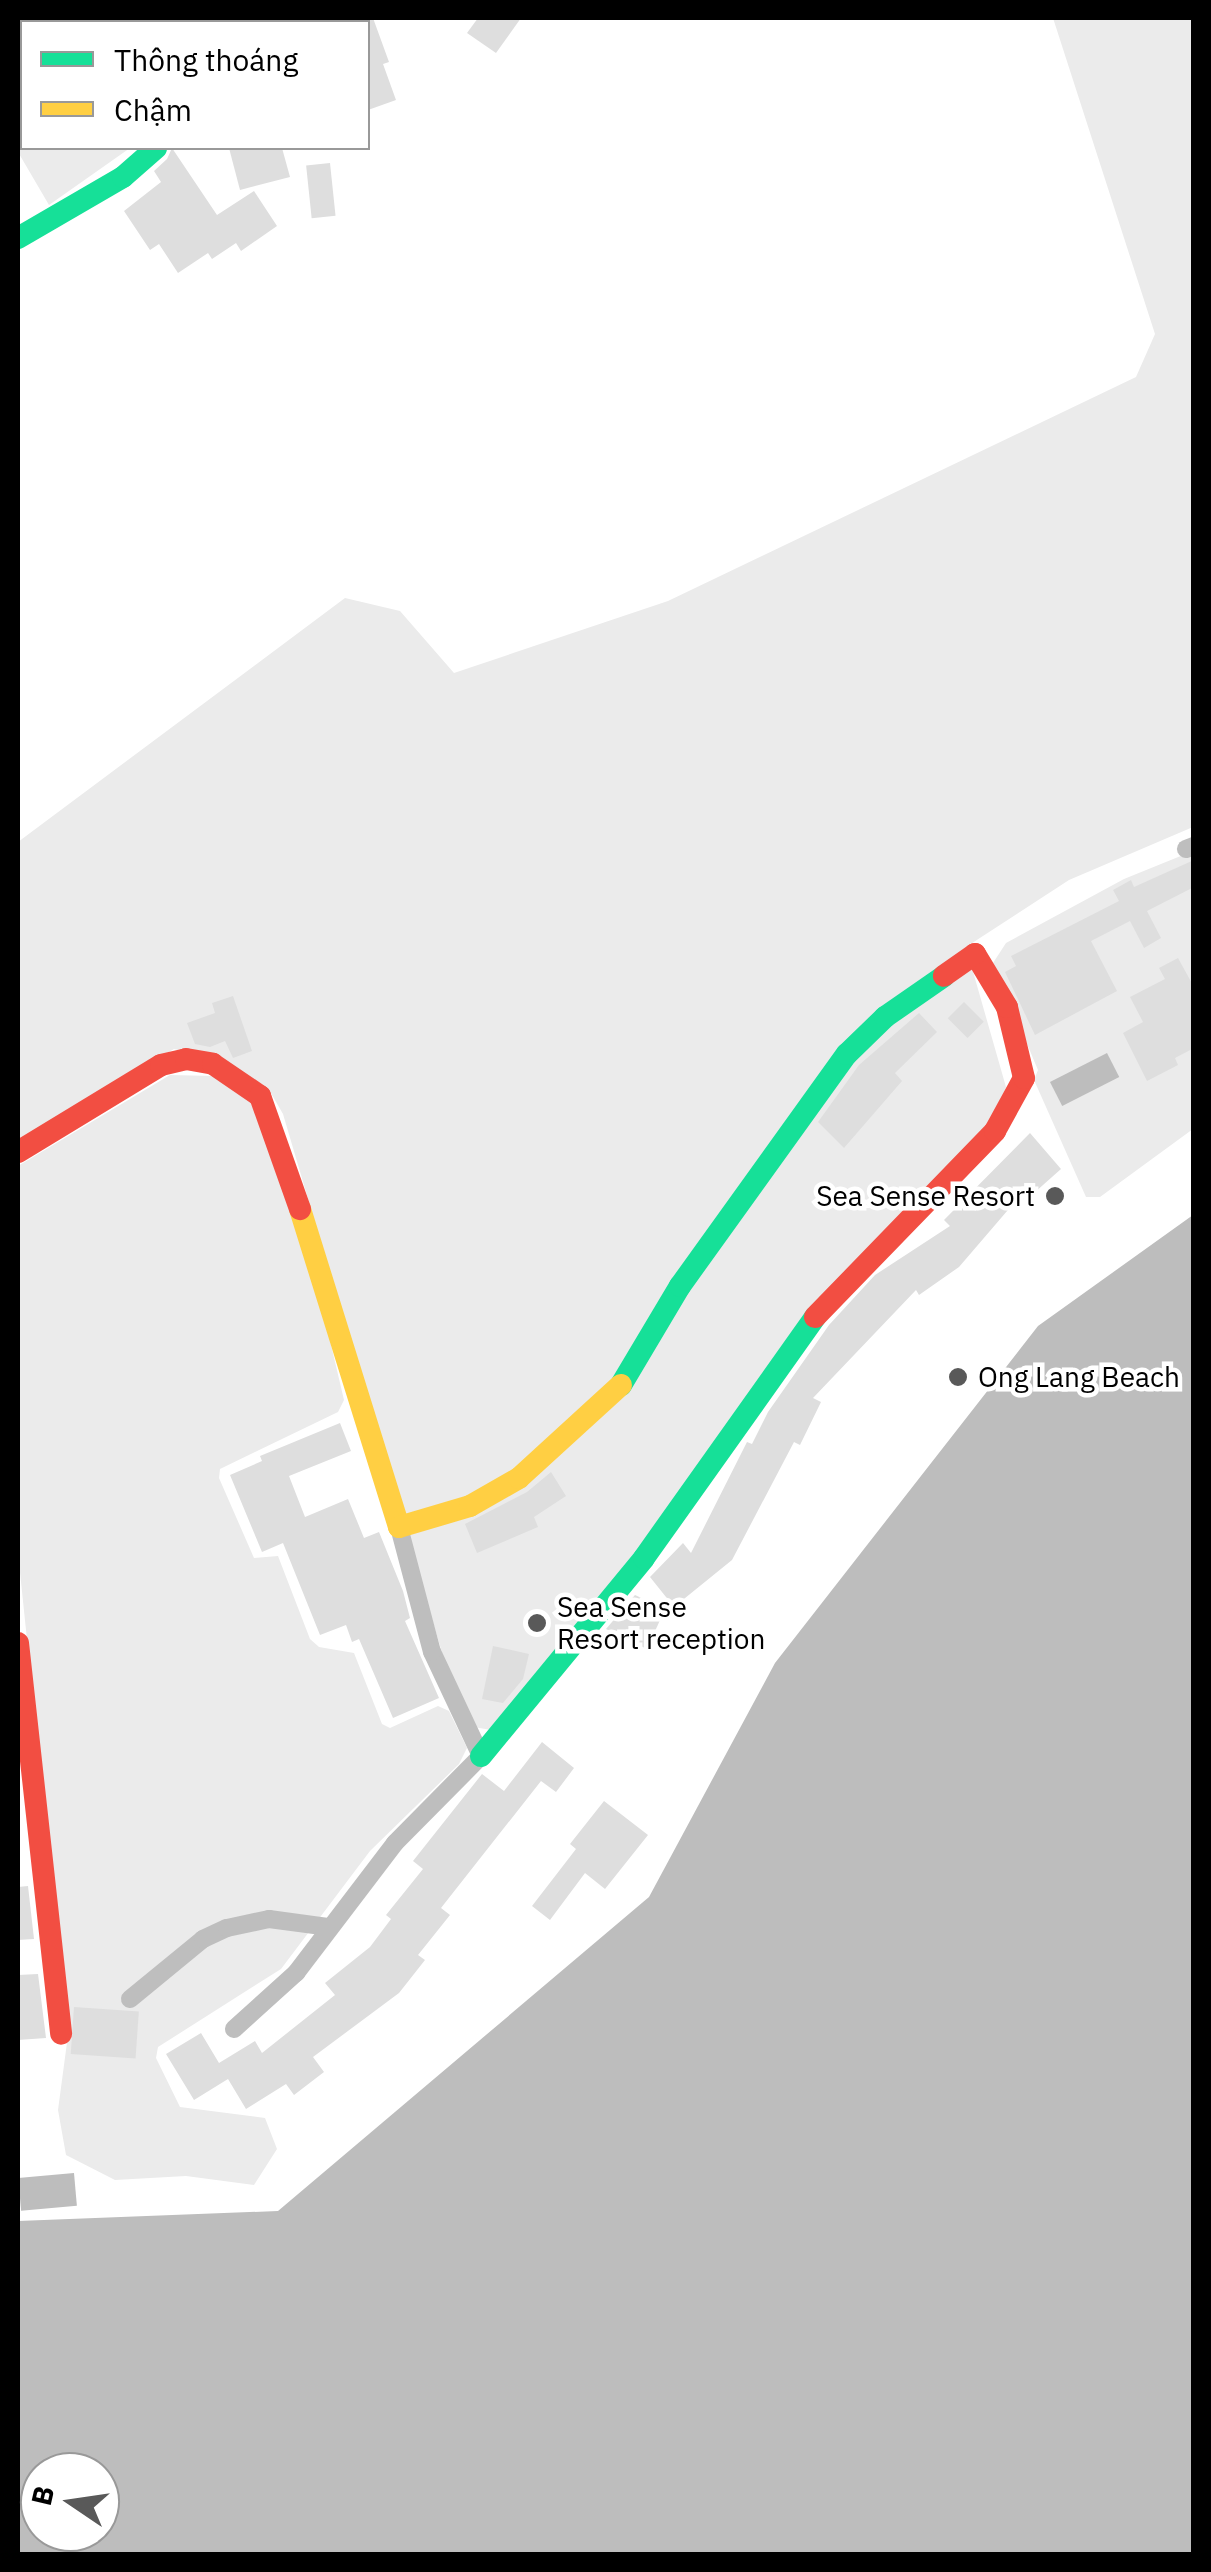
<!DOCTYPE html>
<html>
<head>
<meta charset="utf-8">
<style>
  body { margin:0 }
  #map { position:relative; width:1211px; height:2572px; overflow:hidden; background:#fff; font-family:"IBM Plex Sans",sans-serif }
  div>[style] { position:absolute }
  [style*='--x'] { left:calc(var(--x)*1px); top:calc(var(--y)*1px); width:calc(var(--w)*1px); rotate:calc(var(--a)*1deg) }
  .green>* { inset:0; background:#ebebeb }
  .water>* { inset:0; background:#bdbdbd; transform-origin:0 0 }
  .building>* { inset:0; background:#dedede; transform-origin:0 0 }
  .street>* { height:18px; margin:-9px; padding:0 9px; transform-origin:9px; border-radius:9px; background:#bebebe }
  .fast>* { height:22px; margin:-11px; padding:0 11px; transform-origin:11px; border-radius:11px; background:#16e098 }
  .slow>* { height:22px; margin:-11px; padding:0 11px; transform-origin:11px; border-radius:11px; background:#ffcf43 }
  .jam>* { height:22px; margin:-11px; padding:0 11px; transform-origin:11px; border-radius:11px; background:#f24e42 }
  .dots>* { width:28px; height:28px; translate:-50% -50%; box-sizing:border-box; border:5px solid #fff; border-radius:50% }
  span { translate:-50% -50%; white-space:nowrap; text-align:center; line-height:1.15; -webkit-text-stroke:9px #fff; paint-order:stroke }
  .poi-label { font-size:28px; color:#000 }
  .right { translate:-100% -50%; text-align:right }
  .left { translate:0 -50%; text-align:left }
  .frame { position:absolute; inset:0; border:20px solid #000; pointer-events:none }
  .legend { position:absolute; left:20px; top:20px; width:350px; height:130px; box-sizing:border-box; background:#fff; border:2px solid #999; margin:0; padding:12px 18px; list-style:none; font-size:30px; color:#000 }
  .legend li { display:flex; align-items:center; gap:20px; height:50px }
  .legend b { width:50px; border:2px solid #999 }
  .north { position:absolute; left:20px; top:2452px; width:100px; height:100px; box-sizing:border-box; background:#fff; border:2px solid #999; border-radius:50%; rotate:283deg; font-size:28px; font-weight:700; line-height:40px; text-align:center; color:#000 }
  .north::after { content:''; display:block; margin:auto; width:35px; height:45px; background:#595959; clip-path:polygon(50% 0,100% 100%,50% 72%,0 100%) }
</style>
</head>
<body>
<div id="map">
  <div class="green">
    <i style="clip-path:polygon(18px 18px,273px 18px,269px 22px,22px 22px,22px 148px,130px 148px,49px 205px,18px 152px)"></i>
    <i style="clip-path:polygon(1053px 18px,1193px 18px,1193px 827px,1069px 880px,966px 947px,1006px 1087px,991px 1123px,884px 1235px,641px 1552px,491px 1730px,474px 1727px,451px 1683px,283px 1114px,268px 1088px,213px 1057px,174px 1049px,18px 1140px,18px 842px,345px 598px,400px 611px,454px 673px,668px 601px,1136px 377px,1155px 334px)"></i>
    <i style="clip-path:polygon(1193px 851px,1193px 1129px,1100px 1197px,1086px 1197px,1034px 1080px,1038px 1070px,993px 963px,1006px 943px,1124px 879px)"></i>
    <i style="clip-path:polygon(170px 1075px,214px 1076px,250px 1101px,270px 1142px,324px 1315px,344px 1400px,338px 1412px,220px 1469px,219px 1478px,254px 1558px,278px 1556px,310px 1639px,319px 1647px,354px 1653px,382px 1724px,390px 1728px,438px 1706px,449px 1711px,467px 1748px,459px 1764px,370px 1851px,281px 1969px,158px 2047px,156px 2058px,180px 2107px,265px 2118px,277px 2149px,254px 2185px,186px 2176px,115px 2180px,66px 2155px,58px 2110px,68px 2035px,18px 1553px,18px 1166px)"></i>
  </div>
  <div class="water">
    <i style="left:1107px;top:1053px;width:27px;height:64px;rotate:63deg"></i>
    <i style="clip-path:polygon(evenodd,1193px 1215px,1193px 2554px,18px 2554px,18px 2221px,278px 2211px,649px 1897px,775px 1663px,1038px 1326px,1193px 1215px,40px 2472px,100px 2472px,100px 2532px,40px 2532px,40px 2472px)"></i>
    <i style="left:74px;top:2173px;width:33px;height:56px;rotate:85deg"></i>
  </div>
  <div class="building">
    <i style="clip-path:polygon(368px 18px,373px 18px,389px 62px,383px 64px,396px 100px,368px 110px)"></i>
    <i style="clip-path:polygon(478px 18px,521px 18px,496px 53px,467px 33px)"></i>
    <i style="clip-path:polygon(172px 148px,217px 215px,254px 191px,277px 226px,241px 251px,236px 243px,212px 259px,208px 253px,178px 273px,159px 244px,150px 250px,124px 211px,161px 182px,154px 171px,167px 159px)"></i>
    <i style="clip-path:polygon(229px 148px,282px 148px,290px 177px,240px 190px)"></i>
    <i style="left:330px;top:163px;width:53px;height:24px;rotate:84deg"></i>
    <i style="clip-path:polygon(1194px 860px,1194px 887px,1147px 911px,1161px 938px,1144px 948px,1130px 921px,1091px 941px,1117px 991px,1035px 1035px,1005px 972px,1016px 966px,1011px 956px,1119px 901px,1113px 890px,1131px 880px,1134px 887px)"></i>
    <i style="clip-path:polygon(1178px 958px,1194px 987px,1194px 1048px,1175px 1058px,1178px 1065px,1147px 1081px,1123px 1033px,1143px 1022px,1130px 997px,1165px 979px,1159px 968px)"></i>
    <i style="clip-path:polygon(233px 996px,252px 1051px,233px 1058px,225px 1041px,210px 1047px,195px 1044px,187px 1023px,215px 1013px,212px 1003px)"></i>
    <i style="left:964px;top:1002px;width:28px;height:23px;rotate:45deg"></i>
    <i style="clip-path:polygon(919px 1013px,937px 1032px,895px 1073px,902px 1081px,844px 1148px,818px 1122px,859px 1065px)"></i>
    <i style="clip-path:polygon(1030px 1133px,1061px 1169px,1025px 1201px,1020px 1196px,959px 1267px,919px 1295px,916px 1290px,813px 1398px,821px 1402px,800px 1445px,794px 1442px,732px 1560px,674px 1607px,650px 1577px,683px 1543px,691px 1553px,747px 1442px,752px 1444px,768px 1412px,829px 1325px,875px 1275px,950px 1226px,944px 1220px)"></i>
    <i style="clip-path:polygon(340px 1423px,351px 1451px,289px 1476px,305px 1517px,348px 1499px,364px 1538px,379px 1532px,403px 1591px,410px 1618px,405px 1621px,439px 1698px,393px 1718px,359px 1639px,352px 1642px,346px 1625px,320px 1635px,283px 1543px,262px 1552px,230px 1475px,262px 1461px,260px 1456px)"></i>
    <i style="clip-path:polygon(551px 1472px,566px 1496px,534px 1517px,538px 1527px,477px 1553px,465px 1524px,527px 1492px)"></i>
    <i style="clip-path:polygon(635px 1595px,665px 1609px,647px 1649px,606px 1629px)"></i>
    <i style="clip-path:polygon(493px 1646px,529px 1654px,523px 1679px,503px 1703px,482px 1699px)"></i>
    <i style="clip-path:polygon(542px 1742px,574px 1768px,556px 1792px,541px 1781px,441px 1908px,450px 1915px,418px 1955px,425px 1960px,399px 1993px,313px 2057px,324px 2072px,294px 2095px,286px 2084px,246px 2109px,228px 2079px,194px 2100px,166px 2054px,201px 2033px,219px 2063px,255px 2041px,262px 2053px,335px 1995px,325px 1983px,370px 1947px,391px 1919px,386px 1915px,423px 1869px,413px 1861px,482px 1774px,504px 1791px)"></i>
    <i style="clip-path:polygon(604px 1801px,648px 1835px,605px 1889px,585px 1873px,550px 1920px,532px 1906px,576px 1849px,570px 1844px)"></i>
    <i style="clip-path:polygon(28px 1886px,34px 1939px,18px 1940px,18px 1887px)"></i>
    <i style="clip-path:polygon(38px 1974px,46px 2038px,18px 2040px,18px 1975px)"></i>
    <i style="left:74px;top:2007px;width:65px;height:47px;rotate:4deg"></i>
  </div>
  <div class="street">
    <i style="--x:283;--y:22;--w:6;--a:-45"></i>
    <i style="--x:1186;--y:849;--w:9;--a:-21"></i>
    <i style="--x:130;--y:1999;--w:94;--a:-39.4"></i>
    <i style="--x:203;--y:1939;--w:26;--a:-25"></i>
    <i style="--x:227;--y:1928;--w:43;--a:-12.1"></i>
    <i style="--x:269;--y:1919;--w:61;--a:7.6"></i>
    <i style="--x:234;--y:2029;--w:84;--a:-42.1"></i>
    <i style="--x:296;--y:1973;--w:163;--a:-52.7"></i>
    <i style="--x:395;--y:1843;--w:122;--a:-45.3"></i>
    <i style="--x:481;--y:1756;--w:115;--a:-115.2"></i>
    <i style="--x:432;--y:1652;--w:129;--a:-104.8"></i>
  </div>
  <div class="fast">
    <i style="--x:18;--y:238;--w:121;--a:-30.2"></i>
    <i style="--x:123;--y:177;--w:44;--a:-41.3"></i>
    <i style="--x:621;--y:1385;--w:115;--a:-59.2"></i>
    <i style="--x:680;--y:1286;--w:286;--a:-54.3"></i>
    <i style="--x:847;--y:1054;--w:53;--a:-44.2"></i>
    <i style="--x:885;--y:1017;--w:72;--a:-34.8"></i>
    <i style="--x:481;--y:1756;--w:256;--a:-50.5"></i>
    <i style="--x:644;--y:1558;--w:296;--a:-54.6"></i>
  </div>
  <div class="slow">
    <i style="--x:300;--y:1209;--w:333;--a:72.7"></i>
    <i style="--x:399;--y:1527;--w:74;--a:-16.5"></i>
    <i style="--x:470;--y:1506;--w:56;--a:-29.7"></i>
    <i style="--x:519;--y:1478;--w:138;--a:-42.4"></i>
  </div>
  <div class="jam">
    <i style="--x:18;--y:1152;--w:167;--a:-31.3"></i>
    <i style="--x:161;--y:1065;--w:26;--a:-13"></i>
    <i style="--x:186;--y:1059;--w:27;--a:10"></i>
    <i style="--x:213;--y:1064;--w:57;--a:34.2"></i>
    <i style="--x:260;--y:1096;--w:120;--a:70.5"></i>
    <i style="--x:815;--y:1317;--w:259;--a:-45.9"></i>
    <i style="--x:995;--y:1131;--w:60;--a:-61.3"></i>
    <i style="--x:1024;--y:1078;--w:73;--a:-103.5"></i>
    <i style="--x:1007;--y:1007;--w:62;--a:-121.1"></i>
    <i style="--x:975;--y:954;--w:38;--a:145"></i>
    <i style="--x:18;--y:1643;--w:393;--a:83.7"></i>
  </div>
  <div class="dots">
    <i style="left:1055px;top:1196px;background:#595959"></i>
    <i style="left:958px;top:1377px;background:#595959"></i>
    <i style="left:537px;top:1623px;background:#595959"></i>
  </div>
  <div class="poi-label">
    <span class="right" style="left:1035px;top:1196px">Sea Sense Resort</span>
    <span class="left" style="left:978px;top:1377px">Ong Lang Beach</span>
    <span class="left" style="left:557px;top:1623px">Sea Sense<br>Resort reception</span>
  </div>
  <div class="frame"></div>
  <ul class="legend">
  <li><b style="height:12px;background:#16e098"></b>Thông thoáng</li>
  <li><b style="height:12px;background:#ffcf43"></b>Chậm</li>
  </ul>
  <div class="north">B</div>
</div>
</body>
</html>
